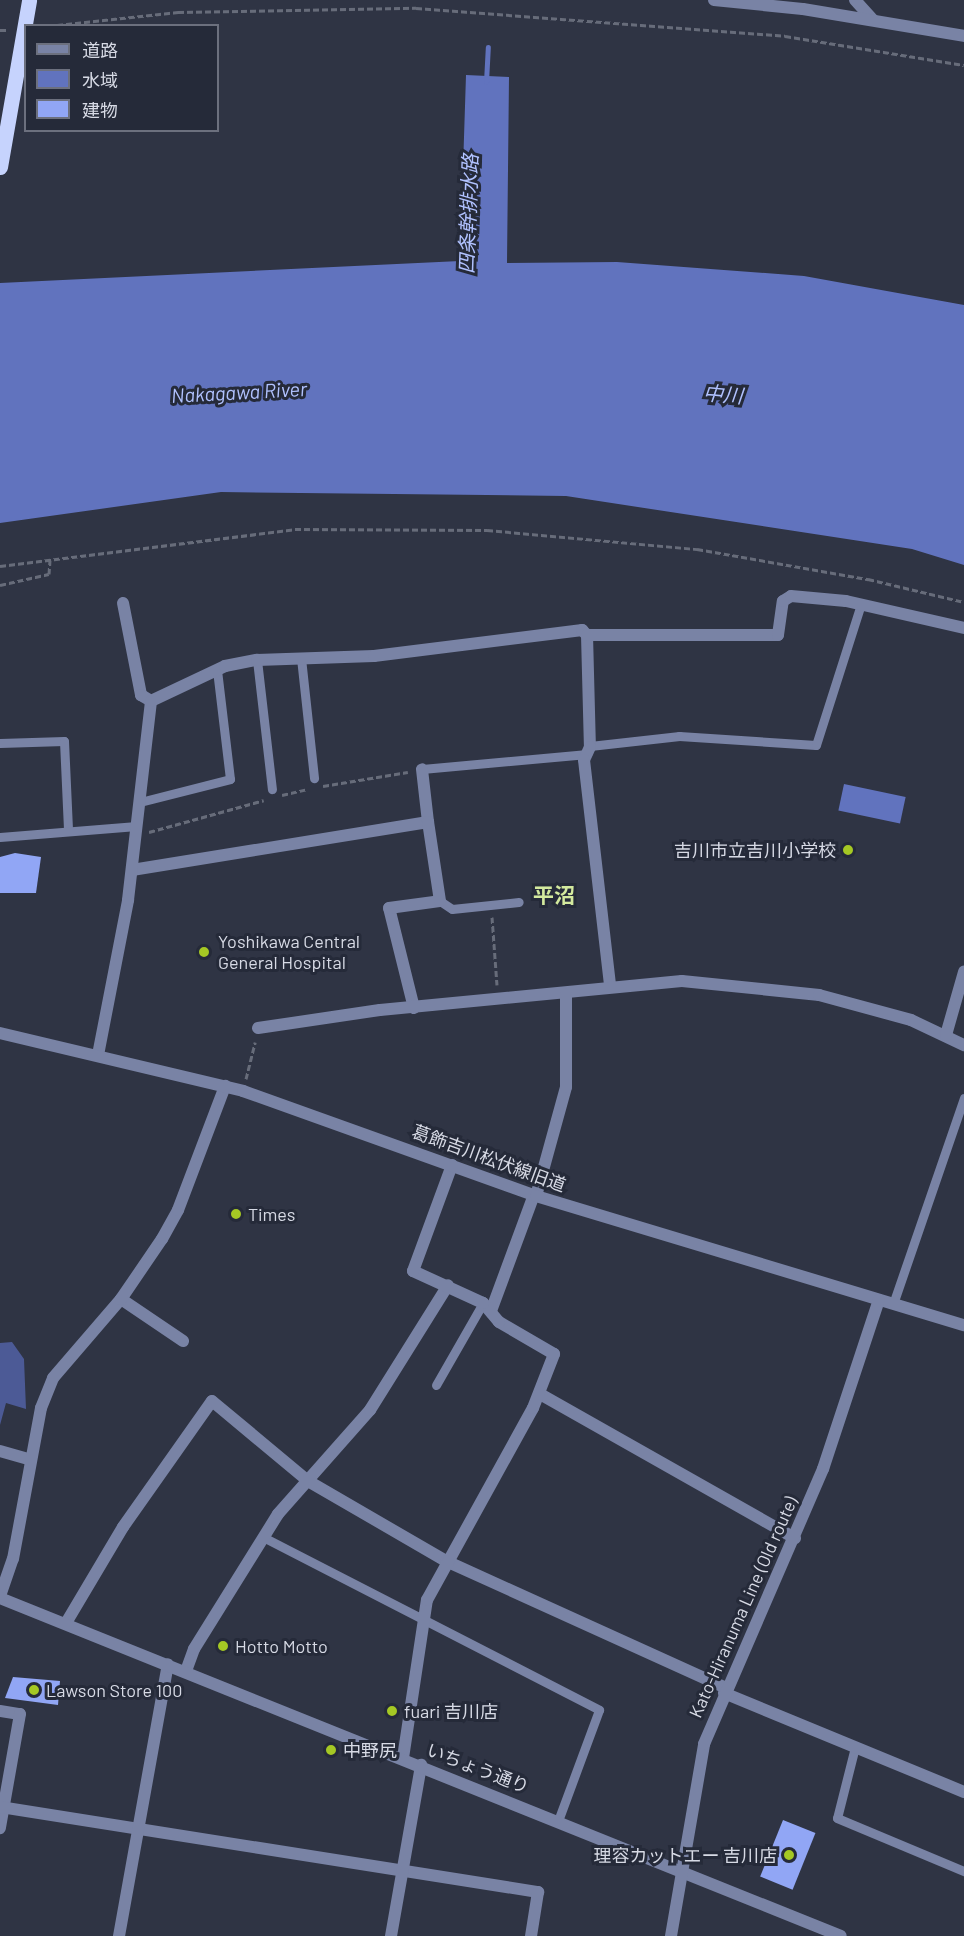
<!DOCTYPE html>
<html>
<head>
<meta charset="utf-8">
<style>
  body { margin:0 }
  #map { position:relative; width:964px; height:1936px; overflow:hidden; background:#2f3444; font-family:Barlow,"Noto Sans JP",sans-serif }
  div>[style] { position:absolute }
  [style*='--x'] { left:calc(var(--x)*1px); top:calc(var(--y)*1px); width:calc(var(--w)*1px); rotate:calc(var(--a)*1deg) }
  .green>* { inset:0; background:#4c5a96 }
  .water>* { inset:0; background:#6173be; transform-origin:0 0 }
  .stream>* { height:5px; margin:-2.5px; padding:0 2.5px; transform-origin:2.5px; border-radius:2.5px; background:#6173be }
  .building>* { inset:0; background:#91a6f5; transform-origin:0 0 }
  .path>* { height:3px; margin-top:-1.5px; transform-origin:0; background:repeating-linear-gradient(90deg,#676c7a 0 6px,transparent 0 9px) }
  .service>* { height:9px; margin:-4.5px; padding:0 4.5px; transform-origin:4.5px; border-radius:4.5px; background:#7983a5 }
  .minor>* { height:12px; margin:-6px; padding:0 6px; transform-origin:6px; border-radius:6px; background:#7983a5 }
  .tertiary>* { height:12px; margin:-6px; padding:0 6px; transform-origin:6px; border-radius:6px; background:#7983a5 }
  .primary-bridge>* { height:15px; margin:-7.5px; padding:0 7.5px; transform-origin:7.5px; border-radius:7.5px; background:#c6d3fd }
  .dots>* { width:16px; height:16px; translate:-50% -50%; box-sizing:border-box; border:3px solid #252a39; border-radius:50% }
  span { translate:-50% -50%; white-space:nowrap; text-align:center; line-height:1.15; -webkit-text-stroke:6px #252a39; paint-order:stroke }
  .poi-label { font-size:18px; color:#d7dae5 }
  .right { translate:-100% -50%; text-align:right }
  .left { translate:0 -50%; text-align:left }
  .street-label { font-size:18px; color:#d7dae5 }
  .water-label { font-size:20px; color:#b1c2ff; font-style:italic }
  .quarter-label { font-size:21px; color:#d3e99e; font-weight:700 }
  .legend { position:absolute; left:24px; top:24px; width:195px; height:108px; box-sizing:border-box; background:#252a39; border:2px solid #6c707e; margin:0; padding:8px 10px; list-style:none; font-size:18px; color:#d7dae5 }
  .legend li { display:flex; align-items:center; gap:12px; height:30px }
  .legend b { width:30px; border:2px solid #6c707e }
</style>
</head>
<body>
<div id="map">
  <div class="green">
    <i style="clip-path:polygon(12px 1342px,24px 1359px,26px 1409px,6px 1403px,0 1425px,0 1343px)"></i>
  </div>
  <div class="water">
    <i style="clip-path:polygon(466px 75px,509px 77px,507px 263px,617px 262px,804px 276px,964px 305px,964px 565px,912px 549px,566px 496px,221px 492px,0 523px,0 283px,460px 261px)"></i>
    <i style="left:844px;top:784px;width:63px;height:27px;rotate:12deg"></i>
  </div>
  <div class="stream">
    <i style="--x:486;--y:82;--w:35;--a:-87"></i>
  </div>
  <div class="building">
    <i style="clip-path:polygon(15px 853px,41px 857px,36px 893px,0 893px,0 857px)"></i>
    <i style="clip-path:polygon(13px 1677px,60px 1681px,58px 1705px,5px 1698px)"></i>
    <i style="left:783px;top:1820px;width:35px;height:61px;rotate:22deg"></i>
  </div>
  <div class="path">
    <i style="--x:48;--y:26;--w:131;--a:-6.1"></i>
    <i style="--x:178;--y:12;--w:238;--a:-1"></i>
    <i style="--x:416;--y:8;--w:370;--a:4.3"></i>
    <i style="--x:785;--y:36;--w:181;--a:9.2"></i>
    <i style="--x:0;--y:30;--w:9;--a:0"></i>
    <i style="--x:0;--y:566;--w:297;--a:-7.1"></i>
    <i style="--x:295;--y:529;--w:192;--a:0.3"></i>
    <i style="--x:487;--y:530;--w:211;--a:5.2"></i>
    <i style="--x:697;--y:549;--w:174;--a:10"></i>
    <i style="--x:868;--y:579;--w:99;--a:13.5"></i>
    <i style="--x:0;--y:585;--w:50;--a:-12.7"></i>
    <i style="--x:49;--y:574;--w:14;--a:-86"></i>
    <i style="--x:323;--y:786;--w:86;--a:-9.4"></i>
    <i style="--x:282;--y:795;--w:26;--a:-13"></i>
    <i style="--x:149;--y:832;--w:119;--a:-15.5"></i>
    <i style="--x:492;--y:917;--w:68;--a:85.8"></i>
    <i style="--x:246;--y:1079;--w:38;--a:-76"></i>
  </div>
  <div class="service">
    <i style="--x:301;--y:658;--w:121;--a:83.8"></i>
    <i style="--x:257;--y:660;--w:130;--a:83.4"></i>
    <i style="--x:0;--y:743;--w:64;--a:-1.8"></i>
    <i style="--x:64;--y:741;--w:89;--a:87.4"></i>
    <i style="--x:590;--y:746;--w:90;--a:-6.4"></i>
    <i style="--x:679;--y:736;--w:137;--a:3.8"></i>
    <i style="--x:816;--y:745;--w:148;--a:-72.3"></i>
    <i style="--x:422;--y:769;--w:166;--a:-5.2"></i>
    <i style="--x:140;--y:802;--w:93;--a:-14.3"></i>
    <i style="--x:230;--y:779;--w:110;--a:-96.8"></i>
    <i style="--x:0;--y:837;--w:137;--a:-4.6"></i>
    <i style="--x:440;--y:901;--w:14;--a:34"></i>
    <i style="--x:452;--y:909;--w:67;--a:-6"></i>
    <i style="--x:893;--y:1304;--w:218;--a:-71"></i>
    <i style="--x:436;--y:1385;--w:95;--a:-60.2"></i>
    <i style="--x:263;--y:1537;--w:378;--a:27.2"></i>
    <i style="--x:599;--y:1710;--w:115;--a:110.3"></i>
    <i style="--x:855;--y:1747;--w:73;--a:104.2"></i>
    <i style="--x:837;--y:1818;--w:138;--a:22.7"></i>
  </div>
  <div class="minor">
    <i style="--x:855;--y:0;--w:27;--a:48"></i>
    <i style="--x:123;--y:603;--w:94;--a:78.9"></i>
    <i style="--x:141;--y:695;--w:12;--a:31"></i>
    <i style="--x:587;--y:635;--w:112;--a:88.5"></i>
    <i style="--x:590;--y:747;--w:14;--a:115"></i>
    <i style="--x:584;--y:760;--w:227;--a:83.4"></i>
    <i style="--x:132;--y:870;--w:300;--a:-9.2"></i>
    <i style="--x:428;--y:822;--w:53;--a:-96.5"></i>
    <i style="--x:414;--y:1008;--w:103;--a:-104"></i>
    <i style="--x:389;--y:908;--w:51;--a:-7.8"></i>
    <i style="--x:440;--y:901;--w:80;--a:-98.6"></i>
    <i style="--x:258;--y:1028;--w:123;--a:-8.4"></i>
    <i style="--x:380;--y:1010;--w:303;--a:-5.5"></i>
    <i style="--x:682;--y:981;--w:138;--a:5.8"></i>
    <i style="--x:819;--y:995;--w:95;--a:15.2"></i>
    <i style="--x:911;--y:1020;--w:59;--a:25.3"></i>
    <i style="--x:946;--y:1035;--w:66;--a:-74.1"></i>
    <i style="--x:98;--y:1055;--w:158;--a:-79"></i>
    <i style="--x:128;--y:900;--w:200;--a:-83.4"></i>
    <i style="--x:151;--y:701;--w:82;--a:-25.3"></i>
    <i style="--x:225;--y:666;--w:33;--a:-11"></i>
    <i style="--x:257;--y:660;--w:117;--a:-2"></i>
    <i style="--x:374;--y:656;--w:210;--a:-7.1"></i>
    <i style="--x:582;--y:630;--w:7;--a:45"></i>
    <i style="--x:587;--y:635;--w:191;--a:0"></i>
    <i style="--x:778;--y:635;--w:34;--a:-82"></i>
    <i style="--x:783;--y:601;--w:9;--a:-32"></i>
    <i style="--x:791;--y:596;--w:55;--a:5.2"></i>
    <i style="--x:846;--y:601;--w:121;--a:12.9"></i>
    <i style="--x:536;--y:1196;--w:113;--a:-74.6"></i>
    <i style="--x:566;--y:1087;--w:93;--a:-90"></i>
    <i style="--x:121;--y:1299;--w:75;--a:34.1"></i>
    <i style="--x:491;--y:1311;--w:124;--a:-69.7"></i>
    <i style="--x:540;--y:1394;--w:293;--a:29.5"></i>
    <i style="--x:0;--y:1451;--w:32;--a:16"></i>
    <i style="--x:0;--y:1596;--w:39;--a:-71"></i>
    <i style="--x:13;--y:1559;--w:154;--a:-79.5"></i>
    <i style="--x:41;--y:1408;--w:32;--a:-68"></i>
    <i style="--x:53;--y:1378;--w:104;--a:-49.3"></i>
    <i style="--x:121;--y:1299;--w:73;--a:-55.7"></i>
    <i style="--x:162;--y:1239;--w:33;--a:-61"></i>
    <i style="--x:178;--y:1210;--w:133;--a:-69.2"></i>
    <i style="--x:66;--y:1623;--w:112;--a:-59.3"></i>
    <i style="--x:123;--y:1527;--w:154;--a:-54.8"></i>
    <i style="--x:212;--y:1401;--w:125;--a:39.8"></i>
    <i style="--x:308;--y:1481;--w:160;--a:30.1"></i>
    <i style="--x:446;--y:1561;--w:307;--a:24.4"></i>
    <i style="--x:186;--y:1671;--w:23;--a:-70"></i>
    <i style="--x:194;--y:1649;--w:159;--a:-58.1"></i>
    <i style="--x:278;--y:1514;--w:139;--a:-48.5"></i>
    <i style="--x:370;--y:1410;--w:147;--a:-58"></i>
    <i style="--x:724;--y:1693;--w:260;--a:22.4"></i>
    <i style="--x:0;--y:1711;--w:20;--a:9"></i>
    <i style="--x:20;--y:1714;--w:116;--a:100"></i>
    <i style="--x:403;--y:1758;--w:160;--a:-81.4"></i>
    <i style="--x:427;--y:1600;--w:219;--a:-61.1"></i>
    <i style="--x:533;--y:1408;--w:58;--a:-68.7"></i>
    <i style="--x:554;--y:1354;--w:64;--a:-149.8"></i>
    <i style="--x:499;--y:1322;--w:25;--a:-130"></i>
    <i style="--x:483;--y:1303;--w:77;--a:-155.4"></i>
    <i style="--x:413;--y:1271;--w:113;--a:-69.8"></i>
    <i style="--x:0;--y:1807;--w:545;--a:8.98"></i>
    <i style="--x:538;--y:1892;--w:45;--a:99"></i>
    <i style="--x:119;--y:1936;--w:276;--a:-79.8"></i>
    <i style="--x:391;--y:1936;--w:174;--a:-80"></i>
  </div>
  <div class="tertiary">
    <i style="--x:714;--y:0;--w:89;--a:5.8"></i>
    <i style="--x:803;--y:9;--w:163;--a:9.5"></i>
    <i style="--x:0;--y:1033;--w:250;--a:13.4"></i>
    <i style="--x:243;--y:1091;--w:311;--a:19.7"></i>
    <i style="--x:536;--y:1196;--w:447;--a:16.8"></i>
    <i style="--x:0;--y:1598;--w:906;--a:21.9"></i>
    <i style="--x:671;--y:1936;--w:195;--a:-80.2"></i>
    <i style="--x:704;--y:1744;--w:300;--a:-66.6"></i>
    <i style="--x:823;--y:1469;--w:178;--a:-71.7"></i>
  </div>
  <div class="primary-bridge">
    <i style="--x:0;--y:167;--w:169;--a:-80.1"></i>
  </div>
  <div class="dots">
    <i style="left:848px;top:850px;background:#a5c824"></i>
    <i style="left:204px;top:952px;background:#a5c824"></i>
    <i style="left:236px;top:1214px;background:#a5c824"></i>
    <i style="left:223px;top:1646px;background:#a5c824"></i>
    <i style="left:34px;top:1690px;background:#a5c824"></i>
    <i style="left:392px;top:1711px;background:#a5c824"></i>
    <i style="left:331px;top:1750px;background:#a5c824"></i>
    <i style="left:789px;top:1855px;background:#a5c824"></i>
  </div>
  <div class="poi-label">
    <span class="right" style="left:836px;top:850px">吉川市立吉川小学校</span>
    <span class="left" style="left:218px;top:952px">Yoshikawa Central<br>General Hospital</span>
    <span class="left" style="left:248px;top:1214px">Times</span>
    <span class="left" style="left:235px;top:1646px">Hotto Motto</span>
    <span class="left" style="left:46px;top:1690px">Lawson Store 100</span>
    <span class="left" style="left:404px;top:1711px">fuari 吉川店</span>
    <span class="left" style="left:343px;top:1750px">中野尻</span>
    <span class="right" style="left:777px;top:1855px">理容カットエー 吉川店</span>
  </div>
  <div class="street-label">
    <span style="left:489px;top:1158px;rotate:20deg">葛飾吉川松伏線旧道</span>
    <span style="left:743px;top:1607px;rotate:-66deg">Kato-Hiranuma Line (Old route)</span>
    <span style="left:478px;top:1768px;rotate:21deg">いちょう通り</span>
  </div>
  <div class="water-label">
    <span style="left:468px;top:214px;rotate:-88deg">四条幹排水路</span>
    <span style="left:239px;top:392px;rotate:-3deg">Nakagawa River</span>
    <span style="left:723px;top:394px;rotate:5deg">中川</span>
  </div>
  <div class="quarter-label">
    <span style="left:554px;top:895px">平沼</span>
  </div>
  <ul class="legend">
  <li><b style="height:8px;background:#7983a5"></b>道路</li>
  <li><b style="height:16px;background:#6173be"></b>水域</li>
  <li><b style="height:16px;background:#91a6f5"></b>建物</li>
  </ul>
</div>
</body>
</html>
